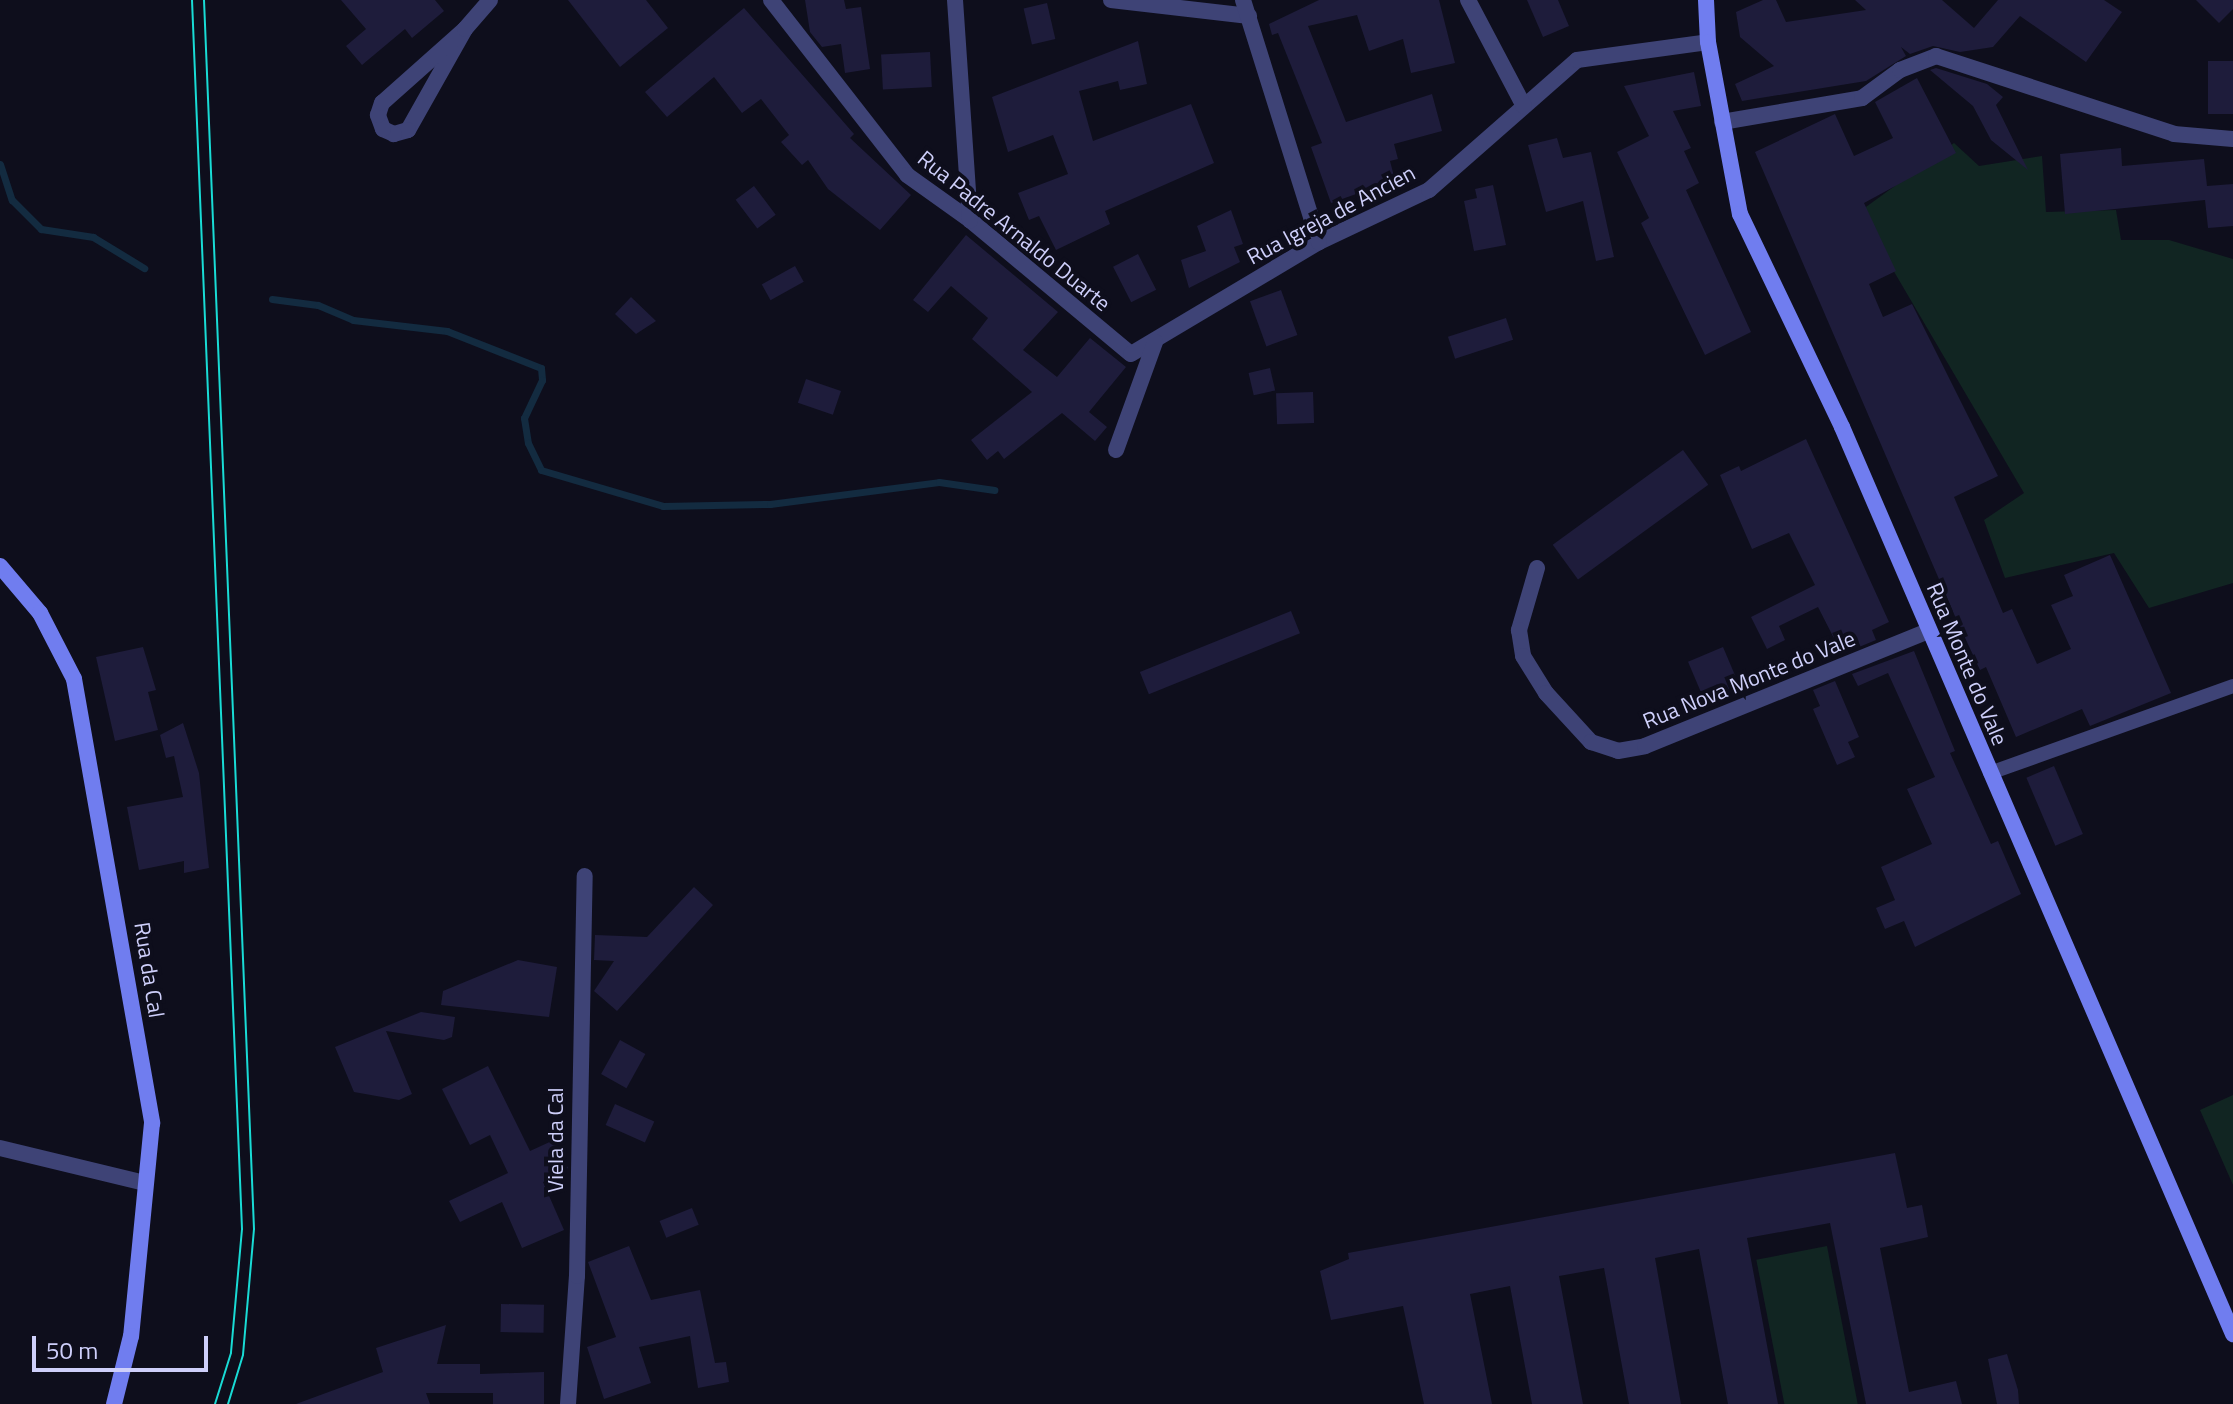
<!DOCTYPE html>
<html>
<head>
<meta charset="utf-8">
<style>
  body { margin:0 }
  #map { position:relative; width:2233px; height:1404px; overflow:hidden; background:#0e0e1c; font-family:"Titillium Web",sans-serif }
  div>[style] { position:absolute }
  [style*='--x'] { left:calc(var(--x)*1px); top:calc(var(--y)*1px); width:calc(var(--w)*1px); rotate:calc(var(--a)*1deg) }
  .green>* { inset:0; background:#112522; transform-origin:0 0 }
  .stream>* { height:7px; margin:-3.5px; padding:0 3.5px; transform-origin:3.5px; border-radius:3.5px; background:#132b40 }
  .building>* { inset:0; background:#1e1c3b; transform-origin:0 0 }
  .lane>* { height:14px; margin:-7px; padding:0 7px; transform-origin:7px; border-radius:7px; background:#3e4376 }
  .street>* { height:16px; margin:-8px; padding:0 8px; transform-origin:8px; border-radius:8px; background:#3e4376 }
  .secondary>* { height:16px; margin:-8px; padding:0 8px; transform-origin:8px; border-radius:8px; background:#707def }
  .tram>* { height:2px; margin:-1px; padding:0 1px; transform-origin:1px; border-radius:1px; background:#19dbd5 }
  span { translate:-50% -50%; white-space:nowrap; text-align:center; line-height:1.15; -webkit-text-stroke:8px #0e0e1c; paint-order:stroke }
  .street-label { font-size:22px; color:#cecffa }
  .scale { position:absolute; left:32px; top:1336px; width:176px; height:36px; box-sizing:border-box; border:4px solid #cecffa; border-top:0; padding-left:10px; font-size:24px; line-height:28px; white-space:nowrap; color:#cecffa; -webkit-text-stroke:6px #0e0e1c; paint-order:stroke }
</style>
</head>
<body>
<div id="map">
  <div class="green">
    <i style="clip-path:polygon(1954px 143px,1979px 166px,2042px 156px,2046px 212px,2116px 210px,2121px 240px,2169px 240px,2233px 259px,2233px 583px,2149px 608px,2114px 553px,2005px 578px,1984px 520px,2024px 493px,1859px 212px)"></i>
    <i style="clip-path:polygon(2233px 1095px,2233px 1185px,2200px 1110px)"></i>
    <i style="left:1827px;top:1246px;width:161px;height:72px;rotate:79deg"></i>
  </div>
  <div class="stream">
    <i style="--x:0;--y:164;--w:38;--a:72"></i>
    <i style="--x:12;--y:200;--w:41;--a:45"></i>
    <i style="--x:41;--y:229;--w:53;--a:8.7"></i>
    <i style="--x:93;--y:237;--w:60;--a:31.3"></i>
    <i style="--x:272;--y:299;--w:46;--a:7.4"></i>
    <i style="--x:318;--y:305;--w:38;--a:23"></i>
    <i style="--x:353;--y:320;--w:95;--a:6.7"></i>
    <i style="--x:447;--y:331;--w:101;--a:21.5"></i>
    <i style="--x:541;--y:368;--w:12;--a:85"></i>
    <i style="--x:542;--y:380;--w:42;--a:115.3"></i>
    <i style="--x:524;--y:418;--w:25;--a:81"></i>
    <i style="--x:528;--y:443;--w:30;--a:64"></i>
    <i style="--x:541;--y:470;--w:127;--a:16.4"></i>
    <i style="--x:663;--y:506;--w:107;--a:-1.1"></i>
    <i style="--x:770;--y:504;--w:170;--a:-7.4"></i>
    <i style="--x:939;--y:482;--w:56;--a:8.3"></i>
  </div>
  <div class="building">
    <i style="clip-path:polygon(341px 0,435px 0,444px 11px,412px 38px,405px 29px,362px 65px,346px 46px,366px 29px)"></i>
    <i style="clip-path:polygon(568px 0,646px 0,668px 28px,620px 67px)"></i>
    <i style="clip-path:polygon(805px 0,844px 0,846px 9px,861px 7px,870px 69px,845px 73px,841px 44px,822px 47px,810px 32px)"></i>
    <i style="clip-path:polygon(1319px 0,1439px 0,1455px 63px,1411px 73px,1403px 39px,1369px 51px,1357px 15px,1308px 26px,1346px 122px,1432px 94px,1442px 131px,1394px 144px,1398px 159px,1390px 161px,1395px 180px,1331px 203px,1311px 147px,1322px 143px,1278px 33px,1272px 35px,1269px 24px)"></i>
    <i style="clip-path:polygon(1527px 0,1558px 0,1569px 26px,1543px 37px)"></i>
    <i style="clip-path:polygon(1763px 0,1776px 0,1786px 22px,1866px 10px,1855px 0,1942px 0,1974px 28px,1998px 0,2104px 0,2122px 12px,2086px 62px,2020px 16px,1993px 47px,1960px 52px,1933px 46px,1910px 54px,1901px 47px,1906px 56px,1866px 81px,1742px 101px,1735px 84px,1774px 66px,1740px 37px,1736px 12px)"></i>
    <i style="clip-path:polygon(2196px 0,2233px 0,2233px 9px,2219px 23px)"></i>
    <i style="left:1047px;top:3px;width:37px;height:24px;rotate:77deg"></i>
    <i style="clip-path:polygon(744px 8px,854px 134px,850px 138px,911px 195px,880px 230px,828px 189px,808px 160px,802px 165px,781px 142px,789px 135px,761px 99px,742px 113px,714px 77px,667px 117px,645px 92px)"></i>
    <i style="clip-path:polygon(1138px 41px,1147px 84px,1120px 90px,1118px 81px,1079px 91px,1093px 141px,1191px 104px,1214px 163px,1105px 211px,1110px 224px,1056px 250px,1039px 216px,1029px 220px,1018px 193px,1068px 174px,1053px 135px,1008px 152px,992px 97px)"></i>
    <i style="left:930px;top:52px;width:35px;height:49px;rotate:87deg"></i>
    <i style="left:2233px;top:61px;width:53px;height:25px;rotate:90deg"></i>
    <i style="clip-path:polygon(1936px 68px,1987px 84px,2003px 97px,1996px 105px,2028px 170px,1991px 140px,1973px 106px,1930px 70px)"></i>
    <i style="clip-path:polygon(1694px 72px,1701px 106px,1673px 111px,1691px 148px,1684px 151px,1699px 183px,1686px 190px,1751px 332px,1705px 355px,1641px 223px,1649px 218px,1617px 152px,1649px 136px,1624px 86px)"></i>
    <i style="clip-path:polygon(1917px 78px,1956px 153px,1864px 203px,1896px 271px,1869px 284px,1883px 317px,1912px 304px,1998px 476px,1954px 497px,2003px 613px,2012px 609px,2037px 664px,2071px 649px,2051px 605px,2073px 596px,2064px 575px,2110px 555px,2171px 693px,2090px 726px,2082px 709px,2016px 737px,1986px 667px,1980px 670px,1954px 614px,1755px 152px,1835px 114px,1854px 156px,1893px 138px,1875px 102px)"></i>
    <i style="clip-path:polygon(1557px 138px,1563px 158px,1591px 152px,1614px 257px,1596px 261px,1583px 201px,1546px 212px,1528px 145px)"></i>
    <i style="clip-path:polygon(2121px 148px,2122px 166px,2204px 159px,2207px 186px,2233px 184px,2233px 226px,2208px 228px,2205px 200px,2065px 214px,2060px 154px)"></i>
    <i style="clip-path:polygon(1493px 185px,1506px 245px,1474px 251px,1464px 201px,1477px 198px,1475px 189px)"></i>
    <i style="left:754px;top:186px;width:36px;height:23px;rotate:53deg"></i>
    <i style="clip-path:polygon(1231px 210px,1243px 244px,1234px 247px,1240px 262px,1189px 288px,1181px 260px,1206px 251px,1197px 226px)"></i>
    <i style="clip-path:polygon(966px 235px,1058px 312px,1023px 350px,1057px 377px,1090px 338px,1126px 367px,1089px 412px,1107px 427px,1095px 441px,1062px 413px,1004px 459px,998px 451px,987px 460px,971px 440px,1032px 392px,972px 339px,988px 318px,951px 286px,928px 312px,913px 300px)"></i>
    <i style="left:1138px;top:254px;width:40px;height:28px;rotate:63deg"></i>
    <i style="left:795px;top:266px;width:18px;height:38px;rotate:61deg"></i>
    <i style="left:1281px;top:290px;width:48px;height:33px;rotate:70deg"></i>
    <i style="clip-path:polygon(631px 297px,656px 321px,636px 334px,615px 314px)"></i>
    <i style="left:1506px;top:318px;width:23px;height:61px;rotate:72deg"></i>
    <i style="left:1270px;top:368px;width:23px;height:22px;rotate:77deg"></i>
    <i style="left:806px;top:379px;width:37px;height:25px;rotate:19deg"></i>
    <i style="left:1313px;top:392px;width:31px;height:37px;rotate:88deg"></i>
    <i style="clip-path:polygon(1806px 439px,1889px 622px,1872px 630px,1876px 640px,1842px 654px,1818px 607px,1779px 626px,1785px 640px,1767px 649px,1751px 617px,1815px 585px,1789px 533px,1752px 549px,1720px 475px,1739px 466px,1741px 471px)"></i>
    <i style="left:1683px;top:450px;width:43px;height:161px;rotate:54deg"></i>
    <i style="left:1291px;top:611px;width:24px;height:163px;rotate:68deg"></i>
    <i style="clip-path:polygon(143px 647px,156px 690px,148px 692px,158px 730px,115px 741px,96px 657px)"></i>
    <i style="left:1723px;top:647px;width:41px;height:38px;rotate:67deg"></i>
    <i style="clip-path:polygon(1914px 651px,1955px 751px,1950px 753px,1991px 844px,1998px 841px,2021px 894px,1915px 947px,1904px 921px,1885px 929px,1876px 908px,1895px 900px,1881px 867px,1932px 844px,1907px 789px,1935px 777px,1888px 673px,1858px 686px,1852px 674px)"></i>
    <i style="clip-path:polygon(1835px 681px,1859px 737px,1848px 742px,1855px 757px,1837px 765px,1813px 709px,1820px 706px,1813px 690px)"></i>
    <i style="clip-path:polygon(183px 723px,199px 773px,209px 868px,184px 873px,184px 861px,139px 870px,127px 807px,183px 797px,174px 756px,166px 758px,160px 735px)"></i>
    <i style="left:2054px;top:766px;width:74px;height:30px;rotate:67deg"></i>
    <i style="clip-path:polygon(694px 887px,713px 905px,617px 1011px,594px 991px,614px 961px,594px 960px,595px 935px,647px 937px)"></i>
    <i style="clip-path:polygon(518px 960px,557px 967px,549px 1017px,441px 1005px,443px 991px)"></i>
    <i style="clip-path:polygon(421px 1012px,455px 1017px,452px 1037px,444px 1040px,386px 1031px,412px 1094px,399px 1100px,354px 1092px,335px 1047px)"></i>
    <i style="left:620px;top:1040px;width:29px;height:39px;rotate:29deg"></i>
    <i style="clip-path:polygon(488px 1066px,530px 1151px,554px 1140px,568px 1168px,543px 1182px,564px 1230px,522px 1248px,502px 1202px,460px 1222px,449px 1201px,508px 1173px,490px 1135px,470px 1145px,442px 1089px)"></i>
    <i style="left:615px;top:1104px;width:43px;height:23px;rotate:24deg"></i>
    <i style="clip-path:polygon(1895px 1153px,1907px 1208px,1922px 1205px,1928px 1237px,1880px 1248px,1909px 1392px,1956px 1381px,1962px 1404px,1866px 1404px,1830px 1223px,1747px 1238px,1778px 1404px,1728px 1404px,1699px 1249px,1655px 1258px,1681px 1404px,1629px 1404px,1604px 1268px,1559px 1276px,1583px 1404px,1532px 1404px,1510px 1286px,1470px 1294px,1492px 1404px,1424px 1404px,1403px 1306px,1331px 1320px,1320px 1271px,1349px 1259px,1348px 1253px)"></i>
    <i style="left:692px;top:1208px;width:18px;height:35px;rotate:68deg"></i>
    <i style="clip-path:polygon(629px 1246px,651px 1300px,700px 1290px,715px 1363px,726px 1362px,729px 1382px,698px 1388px,690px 1336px,639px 1347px,651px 1383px,604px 1399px,587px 1347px,616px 1337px,588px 1262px)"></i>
    <i style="left:501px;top:1304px;width:43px;height:28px;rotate:1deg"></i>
    <i style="clip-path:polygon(446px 1325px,437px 1364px,480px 1364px,480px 1374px,544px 1372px,544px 1404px,493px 1404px,493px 1393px,426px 1393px,430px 1404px,296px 1404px,383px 1372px,376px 1348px)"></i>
    <i style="clip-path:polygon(2007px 1354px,2018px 1390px,2019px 1404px,1997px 1404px,1988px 1359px)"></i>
  </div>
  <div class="lane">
    <i style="--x:1990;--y:773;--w:258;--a:-19.7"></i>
  </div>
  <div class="street">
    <i style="--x:771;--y:0;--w:222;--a:52.1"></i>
    <i style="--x:907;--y:175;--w:77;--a:35.5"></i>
    <i style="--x:970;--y:220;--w:209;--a:39.8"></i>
    <i style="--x:1131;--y:354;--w:219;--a:-30.8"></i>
    <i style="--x:1319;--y:242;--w:122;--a:-25.3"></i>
    <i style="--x:1429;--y:190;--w:197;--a:-41.3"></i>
    <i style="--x:1577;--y:60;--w:132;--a:-7.8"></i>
    <i style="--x:955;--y:0;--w:221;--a:86.1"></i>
    <i style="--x:1111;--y:0;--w:139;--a:6.6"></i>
    <i style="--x:1243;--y:0;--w:254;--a:72.6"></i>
    <i style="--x:1468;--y:0;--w:120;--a:62.2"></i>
    <i style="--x:465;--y:29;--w:116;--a:119.4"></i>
    <i style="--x:408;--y:130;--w:15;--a:164"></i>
    <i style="--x:394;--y:134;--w:12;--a:-156"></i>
    <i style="--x:383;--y:129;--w:15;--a:-110"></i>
    <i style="--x:378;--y:115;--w:13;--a:-72"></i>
    <i style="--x:382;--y:103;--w:111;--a:-41.7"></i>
    <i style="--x:465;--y:29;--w:38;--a:-49"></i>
    <i style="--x:1722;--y:122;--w:142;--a:-9.7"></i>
    <i style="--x:1862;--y:98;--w:47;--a:-36.4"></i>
    <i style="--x:1900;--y:70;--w:39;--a:-21"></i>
    <i style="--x:1936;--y:56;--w:250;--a:18.1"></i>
    <i style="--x:2174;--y:134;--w:59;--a:4.8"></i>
    <i style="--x:1116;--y:450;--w:115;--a:-70.1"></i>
    <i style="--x:1537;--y:568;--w:65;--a:106.2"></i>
    <i style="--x:1519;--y:630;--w:26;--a:81"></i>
    <i style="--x:1523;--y:656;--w:44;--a:58.1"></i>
    <i style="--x:1546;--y:693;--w:67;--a:47.4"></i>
    <i style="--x:1591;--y:742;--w:28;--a:18"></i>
    <i style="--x:1618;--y:751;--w:27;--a:-10"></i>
    <i style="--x:1645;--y:746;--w:305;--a:-22.1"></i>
    <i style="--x:0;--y:1148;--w:149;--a:13.6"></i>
    <i style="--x:568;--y:1404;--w:128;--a:-86"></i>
    <i style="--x:577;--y:1276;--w:400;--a:-88.9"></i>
  </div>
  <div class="secondary">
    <i style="--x:1706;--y:0;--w:42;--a:87.3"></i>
    <i style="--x:1708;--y:42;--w:175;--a:79.5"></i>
    <i style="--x:1740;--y:214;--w:236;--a:64.4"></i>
    <i style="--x:1842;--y:427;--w:988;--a:66.68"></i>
    <i style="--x:0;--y:566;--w:62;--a:49.6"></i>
    <i style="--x:40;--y:613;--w:74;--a:62.7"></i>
    <i style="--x:74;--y:679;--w:451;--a:80"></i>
    <i style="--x:152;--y:1123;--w:214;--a:95.6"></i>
    <i style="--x:131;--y:1336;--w:70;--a:104"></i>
  </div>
  <div class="tram">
    <i style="--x:192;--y:0;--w:1230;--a:87.67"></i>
    <i style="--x:242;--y:1229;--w:124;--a:95.1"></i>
    <i style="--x:231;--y:1353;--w:53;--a:107.4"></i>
    <i style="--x:204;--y:0;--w:1230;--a:87.67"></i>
    <i style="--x:254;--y:1229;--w:126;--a:95"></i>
    <i style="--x:243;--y:1355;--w:51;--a:107"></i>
  </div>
  <div class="street-label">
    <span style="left:1331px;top:215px;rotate:-28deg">Rua Igreja de Ancien</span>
    <span style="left:1014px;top:231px;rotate:39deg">Rua Padre Arnaldo Duarte</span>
    <span style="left:1967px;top:664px;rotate:67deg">Rua Monte do Vale</span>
    <span style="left:1749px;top:680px;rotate:-22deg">Rua Nova Monte do Vale</span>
    <span style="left:149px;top:970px;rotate:81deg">Rua da Cal</span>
    <span style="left:556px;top:1140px;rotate:-90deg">Viela da Cal</span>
  </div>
  <div class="scale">50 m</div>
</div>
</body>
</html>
